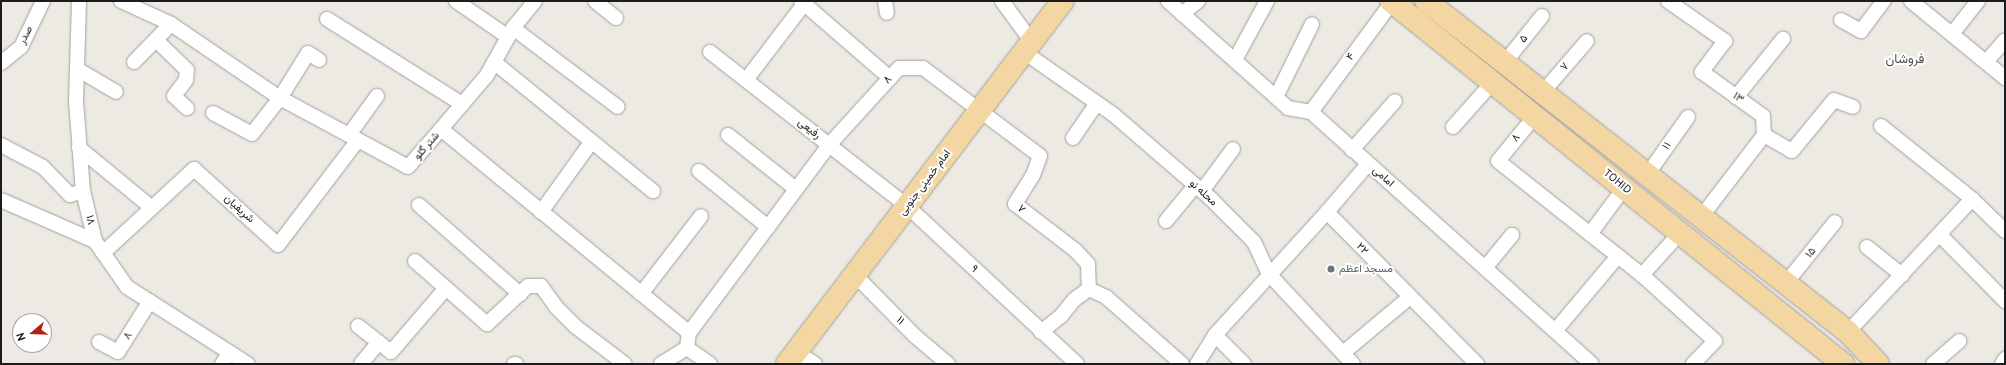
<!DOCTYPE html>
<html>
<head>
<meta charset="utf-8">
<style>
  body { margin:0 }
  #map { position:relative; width:2006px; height:365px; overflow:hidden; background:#eceae2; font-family:Overpass,Vazirmatn,sans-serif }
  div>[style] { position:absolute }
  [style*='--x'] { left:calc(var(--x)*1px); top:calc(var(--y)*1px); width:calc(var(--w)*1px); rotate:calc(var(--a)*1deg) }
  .roads { filter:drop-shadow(0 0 1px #a0a0a0) drop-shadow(0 0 1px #a0a0a0) }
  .minor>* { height:14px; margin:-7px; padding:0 7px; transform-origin:7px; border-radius:7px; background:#fff }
  .primary>* { height:22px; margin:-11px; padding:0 11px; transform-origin:11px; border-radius:11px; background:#f3d6a1 }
  .dots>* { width:11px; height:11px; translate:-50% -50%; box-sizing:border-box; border:2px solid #fff; border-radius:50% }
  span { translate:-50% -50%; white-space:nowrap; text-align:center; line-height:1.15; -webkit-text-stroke:4px #fff; paint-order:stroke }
  .street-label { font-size:11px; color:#1c1c1c }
  .worship-label { font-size:11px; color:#5b616d }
  .left { translate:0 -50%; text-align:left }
  .quarter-label { font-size:13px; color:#4f4f4f }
  .frame { position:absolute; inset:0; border:2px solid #1c1c1c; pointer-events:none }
  .north { position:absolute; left:12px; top:313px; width:40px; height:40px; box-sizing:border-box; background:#fff; border:1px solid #a4a4a4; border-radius:50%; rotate:251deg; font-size:11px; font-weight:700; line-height:16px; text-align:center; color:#1c1c1c }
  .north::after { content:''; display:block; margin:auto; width:14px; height:18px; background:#b61f12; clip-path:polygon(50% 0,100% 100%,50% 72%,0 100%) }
</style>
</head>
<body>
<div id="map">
  <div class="roads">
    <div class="minor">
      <i style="--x:79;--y:1;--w:100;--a:91.7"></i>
      <i style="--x:76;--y:101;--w:90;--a:85.6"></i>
      <i style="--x:83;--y:191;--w:51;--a:76.5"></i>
      <i style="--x:95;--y:241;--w:56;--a:55.2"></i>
      <i style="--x:127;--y:287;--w:143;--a:32.5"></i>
      <i style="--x:121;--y:1;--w:55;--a:24.7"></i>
      <i style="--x:171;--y:24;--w:132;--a:34.2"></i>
      <i style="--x:280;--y:98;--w:145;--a:28.3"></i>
      <i style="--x:408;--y:167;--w:50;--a:-49"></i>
      <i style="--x:441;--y:129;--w:321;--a:39.4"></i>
      <i style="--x:689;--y:333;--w:15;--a:98"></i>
      <i style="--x:687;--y:348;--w:28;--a:35"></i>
      <i style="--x:456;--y:1;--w:63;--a:34.7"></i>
      <i style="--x:595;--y:1;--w:27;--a:39"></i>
      <i style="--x:801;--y:1;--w:118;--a:40.9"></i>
      <i style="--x:885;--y:1;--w:12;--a:81"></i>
      <i style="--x:1002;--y:1;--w:51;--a:53.8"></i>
      <i style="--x:1168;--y:1;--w:161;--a:41.7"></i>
      <i style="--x:1288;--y:108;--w:23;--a:10"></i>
      <i style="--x:1311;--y:112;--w:377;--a:41.9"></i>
      <i style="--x:1668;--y:1;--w:70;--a:35.1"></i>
      <i style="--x:1725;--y:41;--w:39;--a:127"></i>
      <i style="--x:1702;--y:72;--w:75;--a:35.8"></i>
      <i style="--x:1763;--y:116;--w:19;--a:87"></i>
      <i style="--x:1764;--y:135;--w:103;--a:127.5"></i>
      <i style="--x:1911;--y:1;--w:122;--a:39.3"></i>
      <i style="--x:1182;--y:14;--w:21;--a:-39"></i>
      <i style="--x:327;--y:19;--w:160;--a:32.2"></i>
      <i style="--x:1841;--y:20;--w:23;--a:29"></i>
      <i style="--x:1861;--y:31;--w:38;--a:-53"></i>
      <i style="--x:513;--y:28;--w:131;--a:37"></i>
      <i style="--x:1952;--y:34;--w:42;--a:-51.8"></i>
      <i style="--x:156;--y:40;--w:43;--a:44.1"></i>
      <i style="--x:187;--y:70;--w:10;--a:96"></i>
      <i style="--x:186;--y:80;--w:20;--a:127"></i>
      <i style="--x:174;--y:96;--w:18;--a:43"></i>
      <i style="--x:710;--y:52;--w:250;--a:38"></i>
      <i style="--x:907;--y:206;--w:232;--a:42.9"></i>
      <i style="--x:1024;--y:52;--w:110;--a:35"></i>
      <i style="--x:1114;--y:115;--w:127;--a:40.8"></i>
      <i style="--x:1210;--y:198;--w:62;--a:45"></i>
      <i style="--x:1254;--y:242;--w:35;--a:65"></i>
      <i style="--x:1269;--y:274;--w:123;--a:47"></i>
      <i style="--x:1235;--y:60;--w:67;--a:-61.5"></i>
      <i style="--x:134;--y:62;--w:53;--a:-45.8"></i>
      <i style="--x:494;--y:62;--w:205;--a:39.1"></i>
      <i style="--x:1505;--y:62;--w:59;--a:-51.2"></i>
      <i style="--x:1986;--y:62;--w:29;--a:-49"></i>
      <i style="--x:1;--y:63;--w:26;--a:-39"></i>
      <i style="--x:21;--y:47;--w:51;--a:-64.4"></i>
      <i style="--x:77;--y:69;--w:45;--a:30.5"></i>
      <i style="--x:746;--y:80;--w:96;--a:-52.7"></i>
      <i style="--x:1543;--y:92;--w:67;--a:-49.2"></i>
      <i style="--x:1276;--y:97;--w:81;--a:-63.7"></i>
      <i style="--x:1736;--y:97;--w:75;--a:-51"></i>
      <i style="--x:1311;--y:112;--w:137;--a:-53.6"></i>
      <i style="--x:213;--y:113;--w:44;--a:28.3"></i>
      <i style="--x:252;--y:134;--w:46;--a:-52.1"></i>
      <i style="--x:280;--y:98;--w:53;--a:-58.1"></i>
      <i style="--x:308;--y:53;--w:13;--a:32"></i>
      <i style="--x:1535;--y:116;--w:58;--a:129.4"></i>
      <i style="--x:1498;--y:161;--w:184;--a:38.4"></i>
      <i style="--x:1881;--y:126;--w:117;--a:38.7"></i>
      <i style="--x:1453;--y:127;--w:60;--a:-48.4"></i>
      <i style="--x:441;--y:129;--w:71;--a:-49.6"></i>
      <i style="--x:487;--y:75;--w:54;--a:-61"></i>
      <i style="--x:513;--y:28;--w:35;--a:-51"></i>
      <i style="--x:349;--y:135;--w:48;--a:-54.3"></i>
      <i style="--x:728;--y:135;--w:87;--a:38.5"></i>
      <i style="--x:1764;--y:135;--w:32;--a:30"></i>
      <i style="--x:1792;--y:151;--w:66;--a:-50.5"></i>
      <i style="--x:1834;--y:100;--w:20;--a:20"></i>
      <i style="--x:1073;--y:138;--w:42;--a:-55.6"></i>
      <i style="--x:1;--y:145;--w:47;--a:27.6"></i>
      <i style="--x:43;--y:167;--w:39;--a:46"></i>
      <i style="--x:70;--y:195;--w:14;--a:-17"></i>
      <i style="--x:79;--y:148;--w:94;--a:39.4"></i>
      <i style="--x:1352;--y:150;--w:65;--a:-48.7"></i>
      <i style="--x:1368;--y:164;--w:63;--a:130.5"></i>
      <i style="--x:1327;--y:212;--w:214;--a:45.4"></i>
      <i style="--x:699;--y:171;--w:89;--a:39.1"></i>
      <i style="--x:1647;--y:175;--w:71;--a:-54.7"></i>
      <i style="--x:1202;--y:191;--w:52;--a:-53.6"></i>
      <i style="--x:1;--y:200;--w:103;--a:23.6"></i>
      <i style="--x:419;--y:205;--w:135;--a:41.4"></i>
      <i style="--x:541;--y:212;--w:87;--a:-54.3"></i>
      <i style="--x:1166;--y:221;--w:45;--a:-50.4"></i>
      <i style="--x:1680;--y:233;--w:57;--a:132.1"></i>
      <i style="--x:1642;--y:275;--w:98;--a:42.1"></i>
      <i style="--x:1715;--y:341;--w:32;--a:134"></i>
      <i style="--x:1590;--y:234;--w:57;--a:-53.5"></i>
      <i style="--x:1940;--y:235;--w:93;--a:45.4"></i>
      <i style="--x:1867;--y:247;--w:45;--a:38.7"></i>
      <i style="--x:103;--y:253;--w:124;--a:-42.7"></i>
      <i style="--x:194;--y:169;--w:113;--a:42.1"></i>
      <i style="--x:278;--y:245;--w:132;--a:-52.7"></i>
      <i style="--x:415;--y:261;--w:96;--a:41.2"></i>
      <i style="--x:487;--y:324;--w:56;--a:-42.8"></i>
      <i style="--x:528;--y:286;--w:13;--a:0"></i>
      <i style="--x:541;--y:286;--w:26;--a:54"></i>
      <i style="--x:556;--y:307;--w:28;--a:45"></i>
      <i style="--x:576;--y:327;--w:61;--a:37.1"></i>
      <i style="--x:1485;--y:268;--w:43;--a:-50.7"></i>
      <i style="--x:855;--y:275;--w:86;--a:45.5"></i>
      <i style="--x:915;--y:336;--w:43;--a:40.3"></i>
      <i style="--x:1786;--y:283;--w:78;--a:-51.2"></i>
      <i style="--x:641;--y:294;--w:98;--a:-52.4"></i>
      <i style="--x:358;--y:326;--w:42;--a:38.2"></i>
      <i style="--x:391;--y:352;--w:84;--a:-49.3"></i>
      <i style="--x:1555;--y:331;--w:98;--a:-50"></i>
      <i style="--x:1041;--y:332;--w:26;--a:-39"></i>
      <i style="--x:1061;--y:316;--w:22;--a:-51"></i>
      <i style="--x:1075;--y:299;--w:17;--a:-36"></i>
      <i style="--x:1089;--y:289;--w:19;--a:25"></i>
      <i style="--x:1106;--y:297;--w:101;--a:41.4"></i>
      <i style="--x:1848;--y:332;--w:182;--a:-47"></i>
      <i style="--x:1972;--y:199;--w:46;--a:44.1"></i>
      <i style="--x:689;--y:333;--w:234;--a:-53.3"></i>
      <i style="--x:829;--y:145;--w:104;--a:-47.7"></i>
      <i style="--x:899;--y:68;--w:24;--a:0"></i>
      <i style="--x:923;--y:68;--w:146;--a:36.9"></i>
      <i style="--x:1040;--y:156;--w:20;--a:110"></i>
      <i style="--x:1033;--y:175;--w:34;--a:122"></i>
      <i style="--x:1015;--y:204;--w:76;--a:37.5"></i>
      <i style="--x:1075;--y:250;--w:19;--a:47"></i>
      <i style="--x:1088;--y:264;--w:25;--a:88"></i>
      <i style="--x:1215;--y:335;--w:41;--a:45"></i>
      <i style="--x:99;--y:342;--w:21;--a:28"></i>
      <i style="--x:118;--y:352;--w:60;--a:-57.9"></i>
      <i style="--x:796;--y:352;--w:22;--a:32"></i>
      <i style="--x:1343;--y:353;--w:87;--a:-39.9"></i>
      <i style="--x:222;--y:364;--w:14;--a:-56"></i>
      <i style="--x:361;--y:364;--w:28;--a:-51"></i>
      <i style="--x:514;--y:364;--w:2;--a:0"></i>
      <i style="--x:661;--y:364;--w:31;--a:-32"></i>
      <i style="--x:1197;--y:364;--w:34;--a:-58"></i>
      <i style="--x:1215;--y:335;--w:166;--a:-47.7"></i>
      <i style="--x:1933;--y:364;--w:35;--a:-41"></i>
      <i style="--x:2002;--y:364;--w:6;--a:-59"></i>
    </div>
    <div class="primary">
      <i style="--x:1391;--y:1;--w:580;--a:38.77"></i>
      <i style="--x:1426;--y:1;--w:536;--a:38.11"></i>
      <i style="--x:1848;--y:332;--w:44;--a:46.8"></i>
      <i style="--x:787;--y:364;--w:456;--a:-52.8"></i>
    </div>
  </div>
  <div class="dots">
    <i style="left:1331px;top:269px;background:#6b7280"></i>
  </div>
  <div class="street-label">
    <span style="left:26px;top:35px;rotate:-63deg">صدر</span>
    <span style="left:1524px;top:39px;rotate:-51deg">۵</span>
    <span style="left:1351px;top:57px;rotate:-54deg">۴</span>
    <span style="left:1565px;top:67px;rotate:-49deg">۷</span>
    <span style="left:888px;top:80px;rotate:-48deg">۸</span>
    <span style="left:1738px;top:98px;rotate:36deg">۱۳</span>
    <span style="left:809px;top:129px;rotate:38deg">رفیعی</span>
    <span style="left:1516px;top:138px;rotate:-50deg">۸</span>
    <span style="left:427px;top:146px;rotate:-49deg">شتر گلو</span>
    <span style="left:1667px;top:146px;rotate:-54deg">۱۱</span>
    <span style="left:1383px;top:177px;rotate:42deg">امامی</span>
    <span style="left:1617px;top:182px;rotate:39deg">TOHID</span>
    <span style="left:925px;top:183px;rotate:-53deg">امام خمینی جنوبی</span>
    <span style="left:1203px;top:193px;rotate:42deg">محله نو</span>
    <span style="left:239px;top:209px;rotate:42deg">شریفیان</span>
    <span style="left:1021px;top:209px;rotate:48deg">۷</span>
    <span style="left:90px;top:220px;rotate:77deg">۱۸</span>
    <span style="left:1362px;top:249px;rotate:45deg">۲۲</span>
    <span style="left:1811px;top:253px;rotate:-51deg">۱۵</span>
    <span style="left:974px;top:269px;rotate:43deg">۹</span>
    <span style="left:900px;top:321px;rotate:46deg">۱۱</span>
    <span style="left:128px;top:336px;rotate:-57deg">۸</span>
  </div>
  <div class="worship-label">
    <span class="left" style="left:1339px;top:269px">مسجد اعظم</span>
  </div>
  <div class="quarter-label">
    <span style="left:1905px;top:60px">فروشان</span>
  </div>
  <div class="frame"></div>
  <div class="north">N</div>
</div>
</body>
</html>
